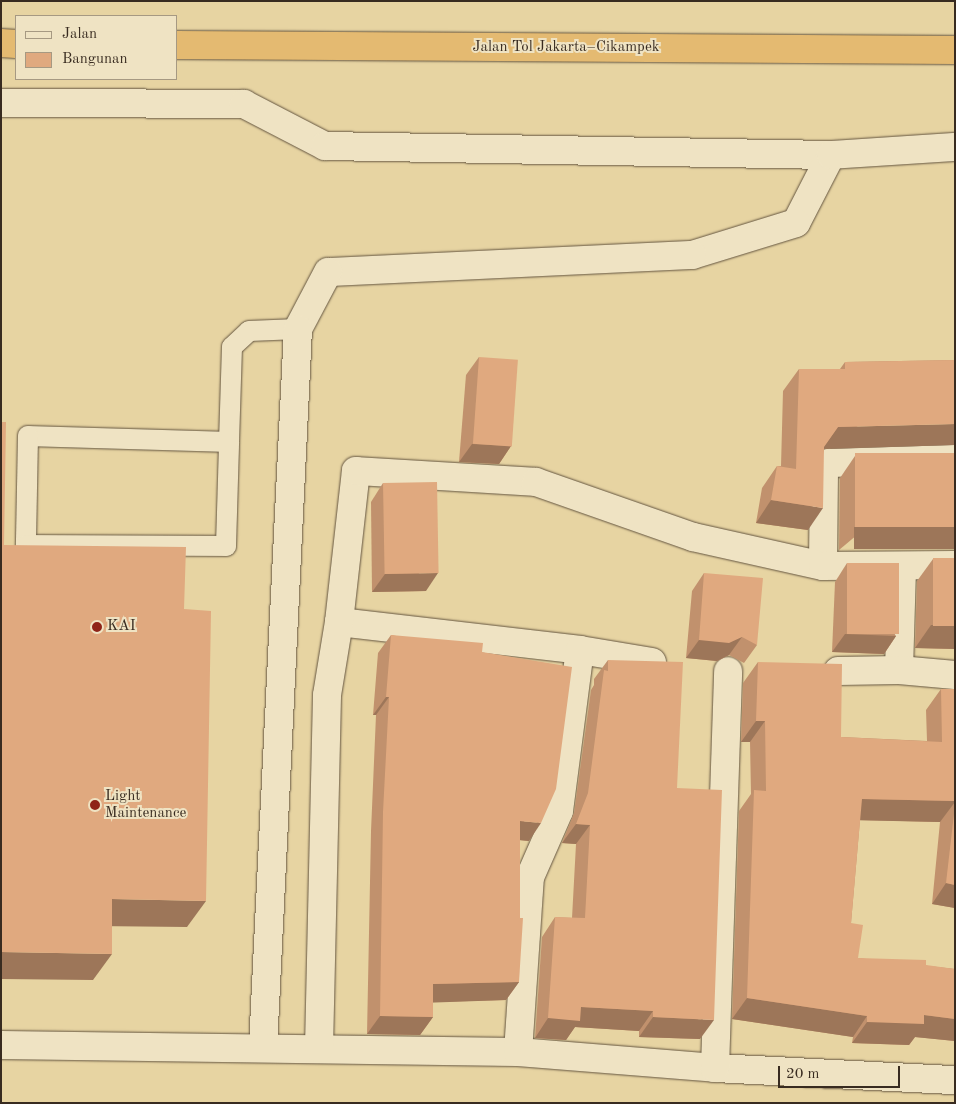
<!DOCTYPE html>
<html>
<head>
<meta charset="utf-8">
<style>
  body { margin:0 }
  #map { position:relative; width:956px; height:1104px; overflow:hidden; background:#e7d4a2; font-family:"Old Standard TT",serif }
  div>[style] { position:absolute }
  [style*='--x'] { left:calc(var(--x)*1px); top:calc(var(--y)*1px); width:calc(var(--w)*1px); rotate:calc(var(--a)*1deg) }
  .roads { filter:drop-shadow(0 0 1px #645540) drop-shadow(0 0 1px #645540) }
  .service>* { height:20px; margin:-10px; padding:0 10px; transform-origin:10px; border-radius:10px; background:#efe3c3 }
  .minor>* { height:28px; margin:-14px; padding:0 14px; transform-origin:14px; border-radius:14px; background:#efe3c3 }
  .motorway>* { height:28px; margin:-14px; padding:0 14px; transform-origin:14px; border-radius:14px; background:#e4ba71 }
  .wall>* { inset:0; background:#c1916d }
  .shaded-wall>* { inset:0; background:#9d7659; transform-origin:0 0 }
  .building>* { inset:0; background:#e0a97f; transform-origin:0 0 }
  .dots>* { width:14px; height:14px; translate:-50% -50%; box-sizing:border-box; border:2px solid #efe3c3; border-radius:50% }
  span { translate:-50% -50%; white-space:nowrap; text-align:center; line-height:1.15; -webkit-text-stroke:4px #efe3c3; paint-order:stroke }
  .street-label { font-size:15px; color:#382b20 }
  .poi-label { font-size:15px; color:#382b20 }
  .left { translate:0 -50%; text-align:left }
  .frame { position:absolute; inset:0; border:2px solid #382b20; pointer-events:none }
  .legend { position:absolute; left:15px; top:15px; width:162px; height:65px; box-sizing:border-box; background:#efe3c3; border:1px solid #a69982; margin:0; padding:6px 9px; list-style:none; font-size:15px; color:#382b20 }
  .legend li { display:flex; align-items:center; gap:10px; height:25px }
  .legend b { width:25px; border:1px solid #a69982 }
  .scale { position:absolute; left:778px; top:1066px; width:122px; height:22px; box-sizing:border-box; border:2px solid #382b20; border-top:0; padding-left:6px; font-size:15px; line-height:18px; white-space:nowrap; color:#382b20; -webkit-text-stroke:4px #efe3c3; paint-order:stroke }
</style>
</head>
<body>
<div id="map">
  <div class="roads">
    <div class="service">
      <i style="--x:229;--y:442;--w:201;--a:-178.3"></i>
      <i style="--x:28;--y:436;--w:109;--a:91.1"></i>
      <i style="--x:26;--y:545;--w:200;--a:0.3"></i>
      <i style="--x:226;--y:546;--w:104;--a:-88.3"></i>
      <i style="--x:229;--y:442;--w:95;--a:-88.2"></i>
      <i style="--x:232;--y:347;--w:23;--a:-43"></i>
      <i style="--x:249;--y:331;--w:49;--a:-2.3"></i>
    </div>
    <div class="minor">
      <i style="--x:1;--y:103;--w:243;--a:0.2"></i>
      <i style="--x:244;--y:104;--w:91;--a:27.4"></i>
      <i style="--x:325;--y:146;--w:506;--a:1.02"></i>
      <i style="--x:831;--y:155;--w:76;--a:117.2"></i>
      <i style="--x:796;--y:223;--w:109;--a:162.9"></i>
      <i style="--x:692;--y:255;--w:364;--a:177.3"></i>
      <i style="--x:328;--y:272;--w:64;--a:117.8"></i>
      <i style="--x:298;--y:329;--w:718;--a:92.79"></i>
      <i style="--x:831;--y:155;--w:124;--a:-3.7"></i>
      <i style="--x:823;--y:566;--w:96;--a:-89.4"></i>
      <i style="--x:824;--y:470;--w:9;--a:-54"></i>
      <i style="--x:829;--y:463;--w:126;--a:-1.8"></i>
      <i style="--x:339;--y:622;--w:243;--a:6.6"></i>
      <i style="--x:580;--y:650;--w:73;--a:9.5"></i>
      <i style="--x:899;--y:670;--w:104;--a:-88.3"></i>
      <i style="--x:838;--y:671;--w:61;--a:-0.9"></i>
      <i style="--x:899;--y:670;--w:56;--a:5.1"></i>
      <i style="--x:1;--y:1045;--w:517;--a:0.78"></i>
      <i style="--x:518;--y:1052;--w:198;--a:4.6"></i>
      <i style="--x:715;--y:1068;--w:240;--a:2.9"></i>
      <i style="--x:319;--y:1048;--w:353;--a:-88.7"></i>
      <i style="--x:327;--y:695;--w:74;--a:-80.7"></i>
      <i style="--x:339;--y:622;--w:152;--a:-83.6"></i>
      <i style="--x:356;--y:471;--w:180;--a:3.5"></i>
      <i style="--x:536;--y:482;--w:166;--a:19.3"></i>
      <i style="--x:693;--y:537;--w:133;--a:12.6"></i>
      <i style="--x:823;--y:566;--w:132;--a:-0.4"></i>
      <i style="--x:518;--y:1052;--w:175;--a:-86.1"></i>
      <i style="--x:530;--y:877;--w:72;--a:-66.3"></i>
      <i style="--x:559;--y:811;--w:162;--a:-82.6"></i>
      <i style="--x:715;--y:1068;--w:397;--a:-88.1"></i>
    </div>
    <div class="motorway">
      <i style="--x:1;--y:43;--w:15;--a:4"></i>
      <i style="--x:176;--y:45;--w:779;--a:0.37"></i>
    </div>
  </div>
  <div class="wall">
    <i style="clip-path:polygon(479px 357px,511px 446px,499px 464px,459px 462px,466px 375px)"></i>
    <i style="clip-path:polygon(955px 360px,824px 449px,808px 530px,756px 523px,762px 488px,777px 466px,781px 466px,783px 391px,799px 369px,840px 369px,845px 362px)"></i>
    <i style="clip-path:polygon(955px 453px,839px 550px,840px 478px,855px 456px)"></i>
    <i style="clip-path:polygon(383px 483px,426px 591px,372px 592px,371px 502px)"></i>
    <i style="clip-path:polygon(933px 559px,955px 649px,915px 648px,917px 581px)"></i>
    <i style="clip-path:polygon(847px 563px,896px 636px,884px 654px,832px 652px,835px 582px)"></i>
    <i style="clip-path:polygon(704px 573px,757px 645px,744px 663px,729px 655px,717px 661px,686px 658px,692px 591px)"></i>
    <i style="clip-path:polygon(391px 635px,482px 652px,529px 841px,520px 840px,519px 982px,506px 1000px,433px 1002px,433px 1017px,420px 1035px,367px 1034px,371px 831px,376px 715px,373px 715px,378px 653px)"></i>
    <i style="clip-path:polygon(608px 660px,677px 788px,700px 1039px,639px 1037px,639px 1031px,575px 1027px,566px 1040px,535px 1038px,542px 937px,555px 917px,572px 918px,576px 844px,562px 843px,574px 813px,591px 690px,594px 685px,594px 679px)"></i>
    <i style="clip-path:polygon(758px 662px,841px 737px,927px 741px,926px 710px,941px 689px,955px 689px,955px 908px,932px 904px,940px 822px,860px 820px,851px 923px,858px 958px,955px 969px,955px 1041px,915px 1037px,909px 1045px,852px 1043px,853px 1037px,732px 1019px,739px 811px,751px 794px,750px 742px,741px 742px,743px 683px)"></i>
  </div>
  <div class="shaded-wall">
    <i style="clip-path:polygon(955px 424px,955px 445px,822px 449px,838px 427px)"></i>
    <i style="clip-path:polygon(472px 444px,511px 446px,499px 464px,459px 462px)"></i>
    <i style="clip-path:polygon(771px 500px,823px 508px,808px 530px,756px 523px)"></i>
    <i style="left:955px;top:527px;width:22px;height:101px;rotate:90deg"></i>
    <i style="clip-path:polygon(438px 573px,426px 591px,372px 592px,385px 574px)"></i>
    <i style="clip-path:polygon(931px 625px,955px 626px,955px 649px,915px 648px)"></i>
    <i style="clip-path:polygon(845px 634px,896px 636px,884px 654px,832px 652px)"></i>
    <i style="clip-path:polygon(742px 637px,729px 655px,717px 661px,686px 658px,699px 640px)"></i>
    <i style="clip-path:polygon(386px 697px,389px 697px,376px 715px,373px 715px)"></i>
    <i style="clip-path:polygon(756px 721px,765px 721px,750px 742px,741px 742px)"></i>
    <i style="clip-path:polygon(862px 799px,955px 801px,955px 802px,940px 822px,847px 820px)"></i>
    <i style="clip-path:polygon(520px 821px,541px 823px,529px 841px,507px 839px)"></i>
    <i style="clip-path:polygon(576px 824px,590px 825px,576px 844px,562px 843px)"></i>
    <i style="clip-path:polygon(946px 883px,955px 885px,955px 908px,932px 904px)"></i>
    <i style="clip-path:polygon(112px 899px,206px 901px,187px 927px,94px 926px)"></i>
    <i style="clip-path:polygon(1px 952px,112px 954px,93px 980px,1px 979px)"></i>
    <i style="clip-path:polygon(519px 982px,506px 1000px,421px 1003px,433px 984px)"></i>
    <i style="clip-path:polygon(747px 998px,867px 1016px,853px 1037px,732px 1019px)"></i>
    <i style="clip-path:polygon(581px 1007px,653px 1011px,639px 1031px,575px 1027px,566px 1040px,535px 1038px,548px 1018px)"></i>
    <i style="clip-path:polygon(924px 1015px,955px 1019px,955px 1041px,915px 1037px,909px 1045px,852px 1043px,867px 1022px)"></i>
    <i style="clip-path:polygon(380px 1016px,433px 1017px,420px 1035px,367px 1034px)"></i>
    <i style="clip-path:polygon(653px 1017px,714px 1020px,700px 1039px,639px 1037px)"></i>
  </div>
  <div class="building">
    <i style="left:479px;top:357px;width:39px;height:87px;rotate:4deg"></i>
    <i style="clip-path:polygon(955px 360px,955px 424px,838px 427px,824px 447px,823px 508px,771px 500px,777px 466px,796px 469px,799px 369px,845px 369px,845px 362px)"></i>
    <i style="clip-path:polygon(1px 422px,6px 422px,4px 545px,186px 547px,184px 609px,211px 611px,206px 901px,112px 899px,112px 954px,1px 952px)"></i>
    <i style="left:955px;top:453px;width:74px;height:100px;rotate:90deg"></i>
    <i style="left:437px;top:482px;width:91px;height:54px;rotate:89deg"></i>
    <i style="left:955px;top:558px;width:68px;height:22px;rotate:90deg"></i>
    <i style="left:847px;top:563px;width:52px;height:71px"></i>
    <i style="clip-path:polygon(704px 573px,763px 578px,757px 645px,742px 637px,729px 643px,699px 640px)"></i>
    <i style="clip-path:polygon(391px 635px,483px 643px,482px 652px,572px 667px,556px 789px,541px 823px,520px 821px,520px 918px,523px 918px,519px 982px,433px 984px,433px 1017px,380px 1016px,383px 812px,389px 697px,386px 697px)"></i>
    <i style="clip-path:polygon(608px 660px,683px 662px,677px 788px,722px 790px,714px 1020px,653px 1017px,653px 1011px,581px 1007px,580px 1021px,548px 1018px,555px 917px,585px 918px,590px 825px,576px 824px,588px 793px,604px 670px,608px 671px)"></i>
    <i style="clip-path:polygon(758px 662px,842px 664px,841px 737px,942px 742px,941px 689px,955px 689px,955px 801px,862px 799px,851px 923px,863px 925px,858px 958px,926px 960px,926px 965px,955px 969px,955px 1019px,924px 1015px,924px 1024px,867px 1022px,867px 1016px,747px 998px,754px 790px,766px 791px,765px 721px,756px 721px)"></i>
    <i style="clip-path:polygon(955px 805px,955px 885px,946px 883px)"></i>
  </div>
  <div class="dots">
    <i style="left:97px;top:627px;background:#8f2418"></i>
    <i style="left:95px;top:805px;background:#8f2418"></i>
  </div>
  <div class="street-label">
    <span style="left:566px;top:48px">Jalan Tol Jakarta–Cikampek</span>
  </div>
  <div class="poi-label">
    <span class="left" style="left:107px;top:627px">KAI</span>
    <span class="left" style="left:105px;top:805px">Light<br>Maintenance</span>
  </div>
  <div class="frame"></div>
  <ul class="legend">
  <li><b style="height:6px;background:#efe3c3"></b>Jalan</li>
  <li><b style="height:14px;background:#e0a97f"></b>Bangunan</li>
  </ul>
  <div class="scale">20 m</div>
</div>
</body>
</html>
